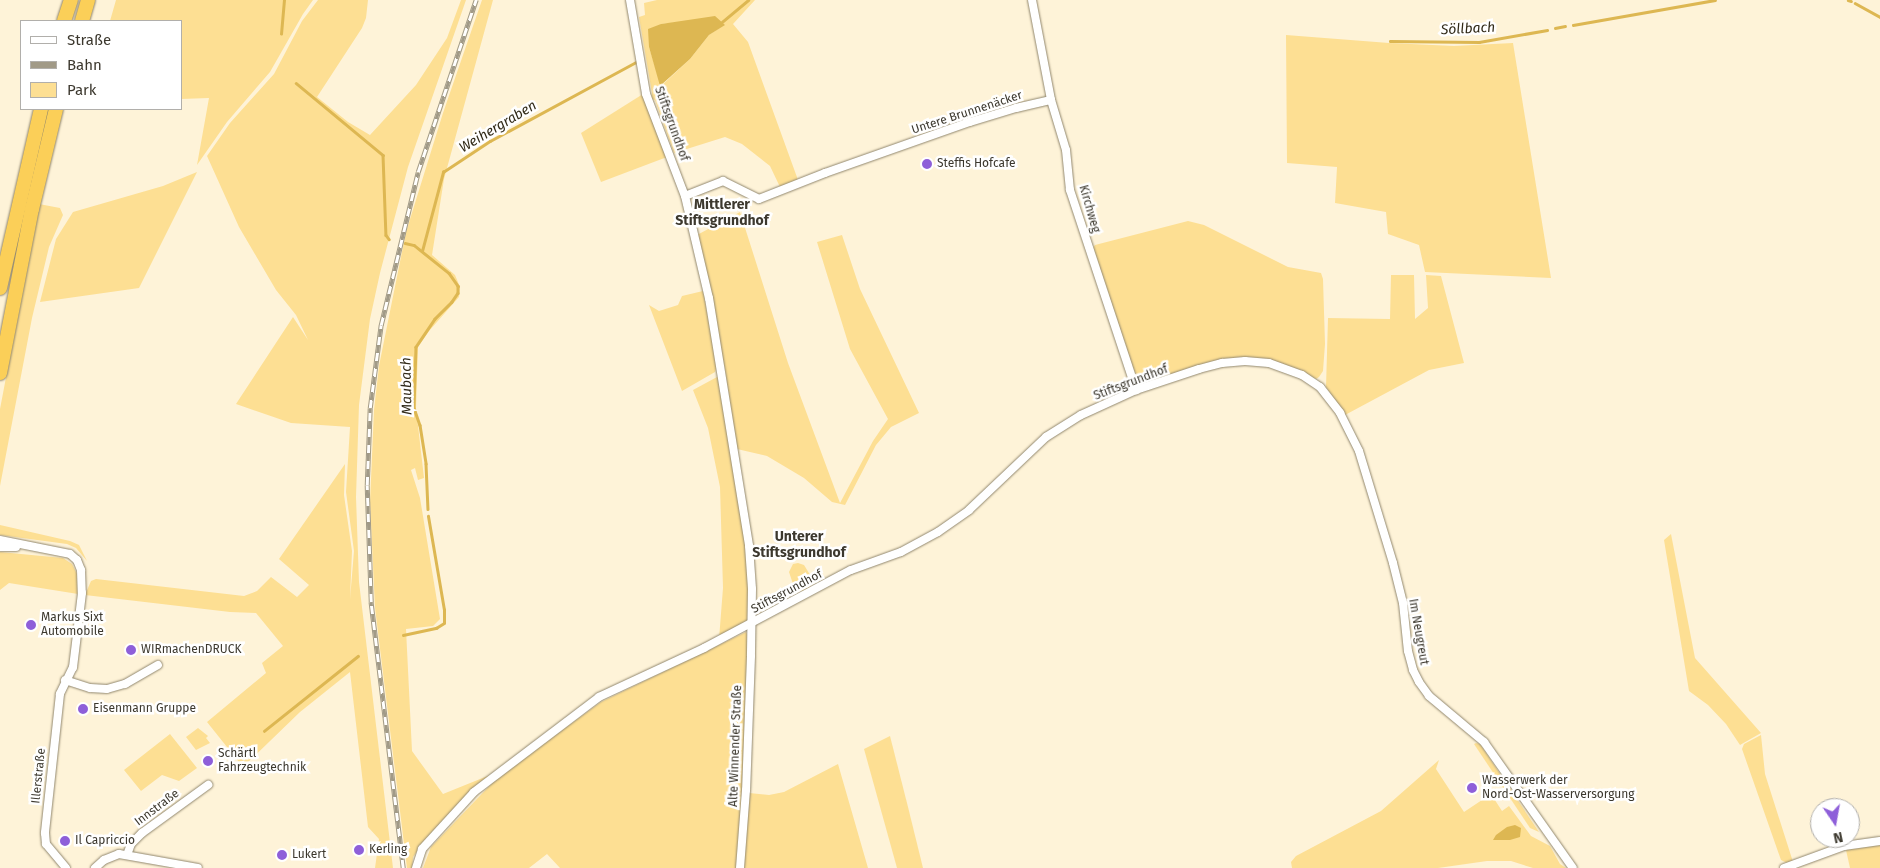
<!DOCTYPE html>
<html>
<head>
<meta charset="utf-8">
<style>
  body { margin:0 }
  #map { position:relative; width:1880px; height:868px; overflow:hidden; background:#fef3d8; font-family:"Fira Sans",sans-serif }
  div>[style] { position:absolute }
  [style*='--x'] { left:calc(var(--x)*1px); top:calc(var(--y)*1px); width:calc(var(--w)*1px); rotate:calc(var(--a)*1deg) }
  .green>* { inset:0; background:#fddf93 }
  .water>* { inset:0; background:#ddb752 }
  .stream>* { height:2.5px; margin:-1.25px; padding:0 1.25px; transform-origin:1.25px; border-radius:1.25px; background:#ddb752 }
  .roads { filter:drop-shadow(0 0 1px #91876e) drop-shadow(0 0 1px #91876e) }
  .street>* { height:8px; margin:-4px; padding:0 4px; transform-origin:4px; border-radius:4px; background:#fff }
  .highway>* { height:14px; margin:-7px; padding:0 7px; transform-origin:7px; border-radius:7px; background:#fbcf58 }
  .rail>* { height:4.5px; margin-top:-2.25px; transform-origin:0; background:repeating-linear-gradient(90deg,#fff 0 8px,#a19a87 0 16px); box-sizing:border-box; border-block:1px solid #a19a87 }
  .dots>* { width:14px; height:14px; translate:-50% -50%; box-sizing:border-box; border:2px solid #fff; border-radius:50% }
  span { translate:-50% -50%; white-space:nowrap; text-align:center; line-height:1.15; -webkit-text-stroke:5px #fff; paint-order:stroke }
  .street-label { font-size:12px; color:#3c382e }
  .poi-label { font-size:12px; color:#3c382e }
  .left { translate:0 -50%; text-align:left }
  .water-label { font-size:14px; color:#312a18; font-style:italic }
  .neighbourhood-label { font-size:14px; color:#3c382e; font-weight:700 }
  .legend { position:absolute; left:20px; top:20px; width:162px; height:90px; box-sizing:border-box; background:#fff; border:1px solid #b1afab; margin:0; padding:6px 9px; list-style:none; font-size:15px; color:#3c382e }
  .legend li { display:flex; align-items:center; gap:10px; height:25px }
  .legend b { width:25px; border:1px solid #b1afab }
  .north { position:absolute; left:1810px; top:798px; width:50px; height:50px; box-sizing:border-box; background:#fff; border:1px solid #b1afab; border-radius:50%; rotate:168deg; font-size:14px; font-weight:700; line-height:20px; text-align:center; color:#3c382e }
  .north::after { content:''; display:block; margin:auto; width:18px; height:22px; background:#8e5fd9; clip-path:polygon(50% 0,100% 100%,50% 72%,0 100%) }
</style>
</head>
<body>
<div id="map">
  <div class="green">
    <i style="clip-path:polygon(116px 0,313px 0,303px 14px,270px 72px,227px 122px,197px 165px,209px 98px,181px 99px,181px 21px,110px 21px)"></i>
    <i style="clip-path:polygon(318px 0,368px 0,366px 18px,362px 28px,317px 97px,348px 122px,370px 135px,416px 85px,447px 38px,461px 0,466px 0,408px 167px,380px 273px,370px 319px,359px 405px,356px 497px,359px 582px,393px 868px,375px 868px,379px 839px,368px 827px,350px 672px,300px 712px,243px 767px,207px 722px,266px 673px,262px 663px,283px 646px,256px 613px,230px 612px,85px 595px,91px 581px,96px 579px,244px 596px,257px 591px,271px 577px,297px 597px,309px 585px,279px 559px,345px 464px,344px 495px,352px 551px,350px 599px,354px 551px,346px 492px,350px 427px,291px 423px,236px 404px,293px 317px,308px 340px,296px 315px,276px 290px,239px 227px,207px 156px,230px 123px,274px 74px,302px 21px)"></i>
    <i style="clip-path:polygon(482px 0,493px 0,444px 179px,432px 255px,455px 275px,460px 287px,459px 297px,429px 331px,418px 347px,416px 408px,424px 478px,418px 480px,415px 468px,411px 470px,420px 498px,440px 619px,433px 626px,406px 629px,412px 751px,443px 794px,490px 775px,450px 813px,418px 850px,413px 857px,412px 868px,407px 868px,375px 608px,370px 502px,374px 410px,379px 366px,406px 232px,443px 113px)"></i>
    <i style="clip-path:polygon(evenodd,657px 0,755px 0,733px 24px,748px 42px,798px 180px,780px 187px,770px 166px,742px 144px,725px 137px,674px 153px,655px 100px,651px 99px,652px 93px,639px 17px,645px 15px,644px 3px,657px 0,681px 22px,724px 25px,709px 35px,690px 59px,661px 86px,649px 47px,661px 24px,681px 22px)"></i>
    <i style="clip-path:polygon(1286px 35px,1389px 43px,1454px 46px,1513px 43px,1551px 278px,1425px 272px,1419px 245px,1388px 234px,1386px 212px,1335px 203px,1337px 167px,1287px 163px)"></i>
    <i style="clip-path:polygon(643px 94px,667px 157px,601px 182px,581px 133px)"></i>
    <i style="clip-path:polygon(197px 172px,139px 288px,40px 302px,56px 239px,73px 212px,163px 186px)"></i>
    <i style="clip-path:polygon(39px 204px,60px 208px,63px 215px,49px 247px,32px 318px,0 486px,0 409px)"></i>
    <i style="clip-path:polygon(740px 212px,788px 363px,840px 503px,873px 441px,888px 419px,850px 349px,817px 242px,842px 235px,860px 289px,919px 413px,891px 427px,876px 445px,845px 505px,832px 502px,804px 478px,767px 456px,737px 449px,725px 369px,697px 235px)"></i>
    <i style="clip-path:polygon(1188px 221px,1204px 225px,1288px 267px,1321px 273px,1323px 279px,1325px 344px,1323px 371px,1319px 377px,1316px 379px,1284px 365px,1244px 359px,1142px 385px,1138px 383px,1093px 248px,1095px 245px)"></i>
    <i style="clip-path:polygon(1391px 275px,1414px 275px,1415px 319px,1428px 308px,1426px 275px,1441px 276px,1464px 363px,1429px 370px,1345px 415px,1326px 387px,1328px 318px,1390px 319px)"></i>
    <i style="clip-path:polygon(703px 291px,717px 366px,715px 372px,682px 391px,649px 305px,659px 311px,678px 305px,682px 296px)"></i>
    <i style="clip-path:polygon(717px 377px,719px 377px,738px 485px,750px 587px,747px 623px,719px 639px,723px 588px,720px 487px,708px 428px,693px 390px)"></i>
    <i style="clip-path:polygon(0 525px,70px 541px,79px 545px,87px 561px,76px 548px,67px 544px,0 535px)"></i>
    <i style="clip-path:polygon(1671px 534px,1695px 658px,1761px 733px,1740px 745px,1726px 724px,1708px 705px,1689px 691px,1664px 540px)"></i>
    <i style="clip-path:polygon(0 552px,63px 558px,72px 564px,77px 574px,78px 594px,9px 583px,0 590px)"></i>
    <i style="clip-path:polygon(798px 563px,804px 565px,812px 578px,809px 589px,803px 592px,793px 584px,789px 572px,793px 564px)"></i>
    <i style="clip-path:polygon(746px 632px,749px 638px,740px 833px,737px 868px,560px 868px,547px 854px,529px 868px,423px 868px,431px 847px,498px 777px,568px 726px,601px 702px)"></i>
    <i style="clip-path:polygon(198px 728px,208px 736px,206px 738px,210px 743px,196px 750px,186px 737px)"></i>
    <i style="clip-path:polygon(170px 734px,197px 768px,179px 781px,162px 775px,141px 791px,124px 770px)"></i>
    <i style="clip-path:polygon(1761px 735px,1765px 774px,1793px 862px,1787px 863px,1781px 860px,1742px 749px,1744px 744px)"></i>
    <i style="clip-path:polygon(890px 736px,908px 807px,923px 868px,897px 868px,864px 749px)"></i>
    <i style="clip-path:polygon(1476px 743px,1480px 744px,1539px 832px,1530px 828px,1474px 744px)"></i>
    <i style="clip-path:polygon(1439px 760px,1436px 769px,1464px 812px,1491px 794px,1502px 811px,1509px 806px,1531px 836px,1550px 846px,1560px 864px,1566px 868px,1533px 868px,1511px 861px,1487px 861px,1438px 868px,1292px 868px,1291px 862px,1296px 856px,1381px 811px)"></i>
    <i style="clip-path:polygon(838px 764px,868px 868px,743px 868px,749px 793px,769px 795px,784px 792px)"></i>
    <i style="clip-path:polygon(1880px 845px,1880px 868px,1850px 868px,1846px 850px)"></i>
  </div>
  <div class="water">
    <i style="clip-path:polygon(715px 16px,725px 25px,709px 35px,690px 59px,660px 86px,649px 47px,648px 29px,661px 24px)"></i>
    <i style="clip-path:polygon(1515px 825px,1521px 828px,1520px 837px,1510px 840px,1493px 840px,1496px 835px,1507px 827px)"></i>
  </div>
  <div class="stream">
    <i style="--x:1848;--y:0;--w:3;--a:18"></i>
    <i style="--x:1855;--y:3;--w:29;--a:29"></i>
    <i style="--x:722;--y:22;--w:34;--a:-40"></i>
    <i style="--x:1573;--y:25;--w:144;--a:-10"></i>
    <i style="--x:1555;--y:28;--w:10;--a:-11"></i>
    <i style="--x:281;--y:34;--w:34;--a:-85"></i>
    <i style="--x:1390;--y:41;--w:89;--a:0.6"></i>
    <i style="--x:1479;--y:42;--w:69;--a:-10"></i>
    <i style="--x:296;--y:83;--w:113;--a:39.6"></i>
    <i style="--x:383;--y:155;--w:80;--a:87.9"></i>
    <i style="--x:386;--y:235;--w:5;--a:53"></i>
    <i style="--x:405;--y:243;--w:9;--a:13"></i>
    <i style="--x:414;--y:245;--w:45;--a:38.7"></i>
    <i style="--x:449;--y:273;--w:16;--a:55"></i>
    <i style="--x:458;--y:286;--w:7;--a:90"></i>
    <i style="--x:458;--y:293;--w:11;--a:124"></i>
    <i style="--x:452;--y:302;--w:24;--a:135"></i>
    <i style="--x:435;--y:319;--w:34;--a:124"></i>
    <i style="--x:416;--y:347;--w:61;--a:91.9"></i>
    <i style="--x:414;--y:408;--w:18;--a:71"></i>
    <i style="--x:420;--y:425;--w:39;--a:81"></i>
    <i style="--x:426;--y:464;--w:45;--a:87.5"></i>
    <i style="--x:422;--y:251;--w:82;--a:-75.1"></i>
    <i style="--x:443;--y:172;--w:56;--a:-33.4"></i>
    <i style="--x:490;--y:141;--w:166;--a:-28.4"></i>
    <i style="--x:403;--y:635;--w:34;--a:-12"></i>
    <i style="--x:436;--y:628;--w:9;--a:-32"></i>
    <i style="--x:444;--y:623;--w:13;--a:-90"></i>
    <i style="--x:444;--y:610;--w:95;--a:-99.7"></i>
    <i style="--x:264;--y:731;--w:120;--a:-38.6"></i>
  </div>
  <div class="roads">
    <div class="street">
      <i style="--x:630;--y:0;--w:95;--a:80.3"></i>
      <i style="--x:646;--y:94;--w:109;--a:69.1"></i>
      <i style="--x:685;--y:196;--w:105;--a:76.8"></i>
      <i style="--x:709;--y:298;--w:251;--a:80.8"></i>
      <i style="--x:749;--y:546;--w:43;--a:86"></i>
      <i style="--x:752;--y:589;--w:67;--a:90.9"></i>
      <i style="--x:751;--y:656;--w:134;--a:92.1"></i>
      <i style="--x:746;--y:790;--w:78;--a:94.4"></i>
      <i style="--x:1032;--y:0;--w:102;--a:79.2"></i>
      <i style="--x:1051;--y:100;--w:52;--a:73.3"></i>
      <i style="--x:1066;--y:150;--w:40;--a:84.3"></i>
      <i style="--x:1070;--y:190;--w:211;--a:71.7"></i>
      <i style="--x:685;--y:196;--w:41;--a:-21.5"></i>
      <i style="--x:723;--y:181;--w:40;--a:26.6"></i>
      <i style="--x:759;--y:199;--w:71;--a:-21.5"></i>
      <i style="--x:825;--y:173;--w:154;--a:-19.4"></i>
      <i style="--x:970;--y:122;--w:48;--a:-16.9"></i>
      <i style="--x:1016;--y:108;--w:36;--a:-13"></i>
      <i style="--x:0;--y:540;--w:71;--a:11.3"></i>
      <i style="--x:70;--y:554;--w:9;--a:41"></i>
      <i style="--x:77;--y:560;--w:11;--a:68"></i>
      <i style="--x:81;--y:570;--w:23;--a:88"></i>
      <i style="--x:82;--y:593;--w:75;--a:96.9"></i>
      <i style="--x:73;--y:667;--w:30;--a:116"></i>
      <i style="--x:60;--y:694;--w:140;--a:96.2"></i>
      <i style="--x:45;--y:833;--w:11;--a:85"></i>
      <i style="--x:46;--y:844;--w:31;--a:50"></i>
      <i style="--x:0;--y:547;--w:16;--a:0"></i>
      <i style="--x:65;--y:680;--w:26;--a:18"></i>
      <i style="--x:90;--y:688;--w:17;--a:3"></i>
      <i style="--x:107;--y:689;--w:19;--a:-16"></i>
      <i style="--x:125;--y:684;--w:38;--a:-30"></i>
      <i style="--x:127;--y:855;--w:12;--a:-70"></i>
      <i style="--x:131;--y:844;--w:16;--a:-45"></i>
      <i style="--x:142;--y:833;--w:82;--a:-36"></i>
      <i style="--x:95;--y:868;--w:12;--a:-42"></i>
      <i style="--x:104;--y:860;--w:16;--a:-22"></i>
      <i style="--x:119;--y:854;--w:80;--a:10"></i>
      <i style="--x:416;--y:868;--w:20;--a:-72"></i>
      <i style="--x:422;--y:849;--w:77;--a:-47.6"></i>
      <i style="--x:474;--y:792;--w:157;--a:-37.2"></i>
      <i style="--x:599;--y:697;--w:116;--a:-25"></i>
      <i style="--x:704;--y:648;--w:166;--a:-28"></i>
      <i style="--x:851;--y:570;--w:53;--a:-19.8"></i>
      <i style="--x:901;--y:552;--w:42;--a:-28.4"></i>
      <i style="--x:938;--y:532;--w:38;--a:-35"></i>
      <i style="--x:969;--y:510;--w:106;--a:-43.5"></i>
      <i style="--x:1046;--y:437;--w:41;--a:-32.2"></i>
      <i style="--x:1081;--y:415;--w:60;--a:-24.4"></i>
      <i style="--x:1136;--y:390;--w:66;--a:-18.4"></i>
      <i style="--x:1199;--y:369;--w:24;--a:-15"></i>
      <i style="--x:1222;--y:363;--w:23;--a:-5"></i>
      <i style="--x:1245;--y:361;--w:24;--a:5"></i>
      <i style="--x:1269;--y:363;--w:35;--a:20"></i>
      <i style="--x:1302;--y:375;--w:22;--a:34"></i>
      <i style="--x:1320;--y:387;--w:33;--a:52"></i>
      <i style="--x:1340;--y:413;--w:42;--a:63.4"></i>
      <i style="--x:1359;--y:451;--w:117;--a:73.1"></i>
      <i style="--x:1393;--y:563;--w:41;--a:76"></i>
      <i style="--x:1403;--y:603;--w:48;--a:84.1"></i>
      <i style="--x:1408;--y:651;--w:20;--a:75"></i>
      <i style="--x:1413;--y:670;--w:13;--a:63"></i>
      <i style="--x:1419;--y:682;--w:17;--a:54"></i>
      <i style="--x:1429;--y:696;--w:72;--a:39.9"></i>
      <i style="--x:1484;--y:742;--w:154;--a:54.8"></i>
      <i style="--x:1784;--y:868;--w:64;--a:-20.1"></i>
      <i style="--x:1844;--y:846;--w:36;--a:-8"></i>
    </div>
    <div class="highway">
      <i style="--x:64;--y:21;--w:22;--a:-72"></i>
      <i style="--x:82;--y:21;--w:22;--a:-74"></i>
      <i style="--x:0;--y:288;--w:184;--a:-77.1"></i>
      <i style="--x:0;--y:373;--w:167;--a:-79"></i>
      <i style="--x:32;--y:209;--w:103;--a:-76.5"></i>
    </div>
  </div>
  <div class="rail">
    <i style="--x:403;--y:868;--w:268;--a:-96.9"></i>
    <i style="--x:371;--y:602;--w:117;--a:-92"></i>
    <i style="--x:367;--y:485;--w:77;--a:-87.8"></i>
    <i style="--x:370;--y:408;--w:84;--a:-82.5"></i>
    <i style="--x:381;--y:325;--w:157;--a:-76.4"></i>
    <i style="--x:418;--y:172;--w:182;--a:-71.4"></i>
  </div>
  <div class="dots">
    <i style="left:927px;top:164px;background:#8e5fd9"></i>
    <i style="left:31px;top:625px;background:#8e5fd9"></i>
    <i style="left:131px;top:650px;background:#8e5fd9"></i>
    <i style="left:83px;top:709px;background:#8e5fd9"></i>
    <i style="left:208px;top:761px;background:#8e5fd9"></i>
    <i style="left:1472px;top:788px;background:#8e5fd9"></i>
    <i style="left:65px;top:841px;background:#8e5fd9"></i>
    <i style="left:359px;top:850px;background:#8e5fd9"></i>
    <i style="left:282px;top:855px;background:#8e5fd9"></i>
  </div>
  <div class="street-label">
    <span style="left:967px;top:113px;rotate:-18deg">Untere Brunnenäcker</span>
    <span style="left:671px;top:124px;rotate:70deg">Stiftsgrundhof</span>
    <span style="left:1089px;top:209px;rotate:74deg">Kirchweg</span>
    <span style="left:1131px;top:383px;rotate:-21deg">Stiftsgrundhof</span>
    <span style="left:787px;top:592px;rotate:-28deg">Stiftsgrundhof</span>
    <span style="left:1418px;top:632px;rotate:80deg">Im Neugreut</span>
    <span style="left:736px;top:746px;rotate:-88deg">Alte Winnender Straße</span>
    <span style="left:39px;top:776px;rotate:-84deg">Illerstraße</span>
    <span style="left:157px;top:808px;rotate:-37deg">Innstraße</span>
  </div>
  <div class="poi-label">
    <span class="left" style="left:937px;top:164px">Steffis Hofcafe</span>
    <span class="left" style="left:41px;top:625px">Markus Sixt<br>Automobile</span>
    <span class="left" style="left:141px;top:650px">WIRmachenDRUCK</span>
    <span class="left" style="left:93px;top:709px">Eisenmann Gruppe</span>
    <span class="left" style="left:218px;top:761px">Schärtl<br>Fahrzeugtechnik</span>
    <span class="left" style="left:1482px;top:788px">Wasserwerk der<br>Nord-Ost-Wasserversorgung</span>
    <span class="left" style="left:75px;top:841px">Il Capriccio</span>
    <span class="left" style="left:369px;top:850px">Kerling</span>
    <span class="left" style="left:292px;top:855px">Lukert</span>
  </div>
  <div class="water-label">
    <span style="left:1468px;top:29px;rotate:-3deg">Söllbach</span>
    <span style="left:498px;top:127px;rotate:-31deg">Weihergraben</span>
    <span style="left:407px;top:386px;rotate:-91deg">Maubach</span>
  </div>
  <div class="neighbourhood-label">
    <span style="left:722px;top:213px">Mittlerer<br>Stiftsgrundhof</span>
    <span style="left:799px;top:545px">Unterer<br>Stiftsgrundhof</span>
  </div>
  <ul class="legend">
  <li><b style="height:6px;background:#fff"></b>Straße</li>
  <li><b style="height:6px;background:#a19a87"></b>Bahn</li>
  <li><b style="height:14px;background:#fddf93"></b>Park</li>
  </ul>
  <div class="north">N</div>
</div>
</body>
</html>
